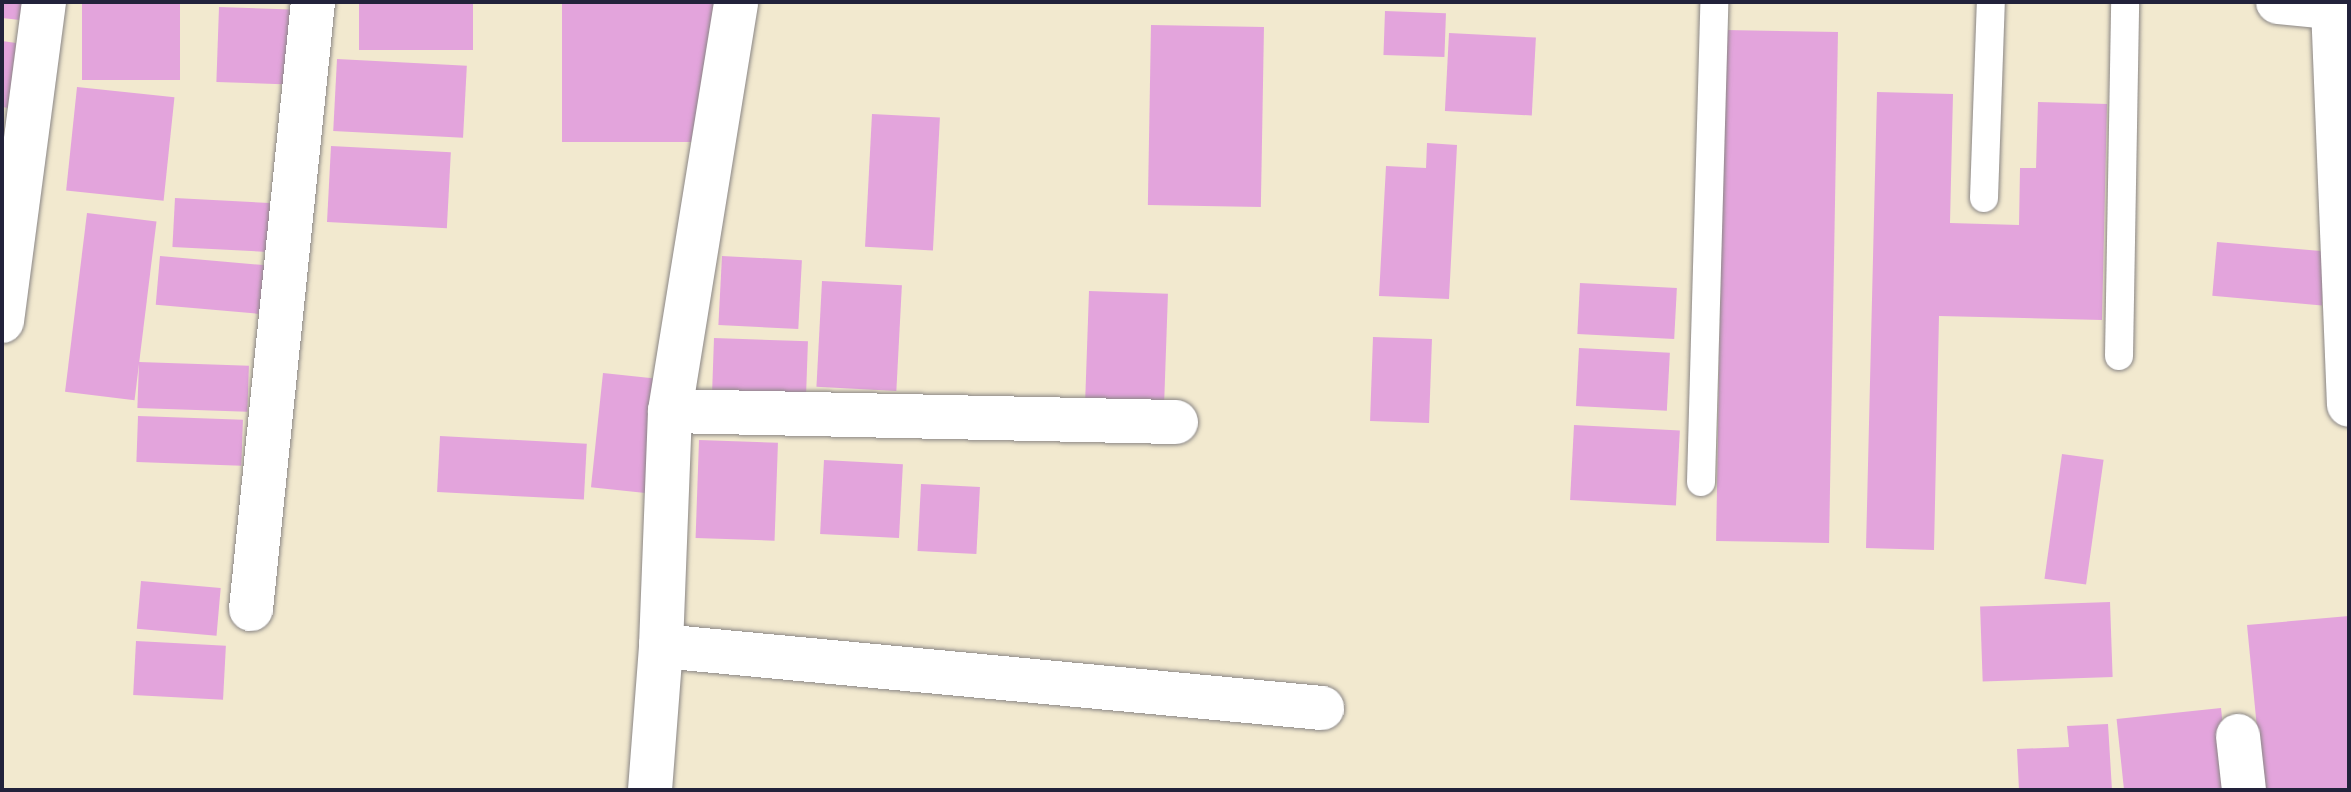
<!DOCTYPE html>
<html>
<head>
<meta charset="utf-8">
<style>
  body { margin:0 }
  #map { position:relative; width:2351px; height:792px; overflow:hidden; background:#f2e9cf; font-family:Sriracha,sans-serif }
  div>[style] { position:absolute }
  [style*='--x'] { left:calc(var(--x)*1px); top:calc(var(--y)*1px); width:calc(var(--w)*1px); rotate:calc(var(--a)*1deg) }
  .building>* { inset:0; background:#e3a4dc; transform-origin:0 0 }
  .roads { filter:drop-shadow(0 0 2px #8a8685) drop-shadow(0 0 2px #8a8685) }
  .lane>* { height:28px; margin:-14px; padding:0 14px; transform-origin:14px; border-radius:14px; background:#fff }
  .street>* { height:44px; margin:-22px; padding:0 22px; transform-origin:22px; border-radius:22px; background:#fff }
  .secondary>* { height:44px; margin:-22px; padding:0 22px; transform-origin:22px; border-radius:22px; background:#fff }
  span { translate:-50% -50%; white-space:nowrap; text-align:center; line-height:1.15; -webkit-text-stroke:7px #fcf5e5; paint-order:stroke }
  .frame { position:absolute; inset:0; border:4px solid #22223b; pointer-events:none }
</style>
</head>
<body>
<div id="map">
  <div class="building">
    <i style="clip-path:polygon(2px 2px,22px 2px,20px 20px,2px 18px)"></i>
    <i style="left:82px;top:2px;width:98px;height:78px"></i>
    <i style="left:359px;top:2px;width:114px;height:48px"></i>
    <i style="left:562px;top:2px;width:161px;height:140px"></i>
    <i style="left:219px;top:7px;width:80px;height:75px;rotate:2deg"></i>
    <i style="left:1385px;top:11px;width:61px;height:44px;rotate:2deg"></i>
    <i style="left:1151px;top:25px;width:113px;height:180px;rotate:1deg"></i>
    <i style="left:1725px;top:30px;width:113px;height:511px;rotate:1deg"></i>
    <i style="left:1449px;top:33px;width:87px;height:78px;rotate:3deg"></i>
    <i style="clip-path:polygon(2px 41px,16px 43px,9px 108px,2px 107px)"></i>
    <i style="left:337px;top:59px;width:130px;height:72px;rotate:3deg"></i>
    <i style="left:77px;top:87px;width:98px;height:104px;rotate:6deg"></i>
    <i style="clip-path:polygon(1877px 92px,1953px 94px,1950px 223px,2019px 225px,2020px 168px,2036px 168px,2038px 102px,2107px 104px,2102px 320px,1939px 316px,1934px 550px,1866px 548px)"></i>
    <i style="left:872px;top:114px;width:68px;height:133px;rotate:3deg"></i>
    <i style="clip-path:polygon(1427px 143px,1457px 145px,1449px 299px,1379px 296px,1386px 166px,1426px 168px)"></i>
    <i style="left:331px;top:146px;width:120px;height:76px;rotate:3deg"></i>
    <i style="left:175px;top:198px;width:100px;height:49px;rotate:3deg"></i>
    <i style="left:87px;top:213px;width:70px;height:180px;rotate:7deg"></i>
    <i style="left:2217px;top:242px;width:110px;height:54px;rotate:5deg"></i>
    <i style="left:160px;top:256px;width:107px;height:49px;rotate:5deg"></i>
    <i style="left:722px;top:256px;width:80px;height:69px;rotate:3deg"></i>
    <i style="left:822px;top:281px;width:80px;height:106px;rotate:3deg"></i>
    <i style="left:1580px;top:283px;width:97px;height:51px;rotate:3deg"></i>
    <i style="left:1089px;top:291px;width:79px;height:109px;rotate:2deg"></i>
    <i style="left:1373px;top:337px;width:59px;height:84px;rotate:2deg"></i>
    <i style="left:714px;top:338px;width:94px;height:61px;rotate:2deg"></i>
    <i style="left:1579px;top:348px;width:91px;height:58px;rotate:3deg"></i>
    <i style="left:139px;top:362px;width:110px;height:46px;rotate:2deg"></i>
    <i style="left:603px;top:373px;width:57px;height:115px;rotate:6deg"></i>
    <i style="left:138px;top:416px;width:105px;height:46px;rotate:2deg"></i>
    <i style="left:1574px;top:425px;width:106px;height:75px;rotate:3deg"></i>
    <i style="left:440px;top:436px;width:147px;height:56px;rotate:3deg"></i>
    <i style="left:699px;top:440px;width:79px;height:98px;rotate:2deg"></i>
    <i style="left:2062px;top:454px;width:42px;height:126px;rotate:8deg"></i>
    <i style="left:824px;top:460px;width:79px;height:74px;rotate:3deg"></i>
    <i style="left:921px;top:484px;width:59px;height:67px;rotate:3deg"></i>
    <i style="left:141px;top:581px;width:80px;height:48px;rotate:5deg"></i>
    <i style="left:2110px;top:602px;width:75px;height:130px;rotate:88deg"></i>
    <i style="clip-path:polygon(2349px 616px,2349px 790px,2263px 790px,2247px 625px)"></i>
    <i style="left:136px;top:641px;width:90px;height:54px;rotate:3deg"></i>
    <i style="left:2221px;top:708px;width:82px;height:105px;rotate:84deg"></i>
    <i style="clip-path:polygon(2108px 724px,2112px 790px,2019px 790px,2017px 749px,2069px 747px,2067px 726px)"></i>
  </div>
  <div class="roads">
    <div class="lane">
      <i style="--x:1984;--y:198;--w:196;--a:-88"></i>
      <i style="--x:2119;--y:356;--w:354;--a:-89"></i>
      <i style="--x:1701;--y:482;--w:480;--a:-88.4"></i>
    </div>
    <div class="street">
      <i style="--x:2333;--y:7;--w:398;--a:87.7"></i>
      <i style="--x:2;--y:321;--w:322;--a:-82.5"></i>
      <i style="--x:670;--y:411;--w:506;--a:1.25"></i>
      <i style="--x:251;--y:609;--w:610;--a:-84.17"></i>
      <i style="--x:661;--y:646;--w:664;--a:5.36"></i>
      <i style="--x:2238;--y:736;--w:54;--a:83.7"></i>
      <i style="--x:650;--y:790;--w:144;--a:-85.6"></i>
      <i style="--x:661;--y:646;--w:235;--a:-87.8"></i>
      <i style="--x:670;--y:411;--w:414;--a:-80.8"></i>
    </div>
    <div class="secondary">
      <i style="--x:2278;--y:2;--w:71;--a:5.6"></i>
    </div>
  </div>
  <div class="frame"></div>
</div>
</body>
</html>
